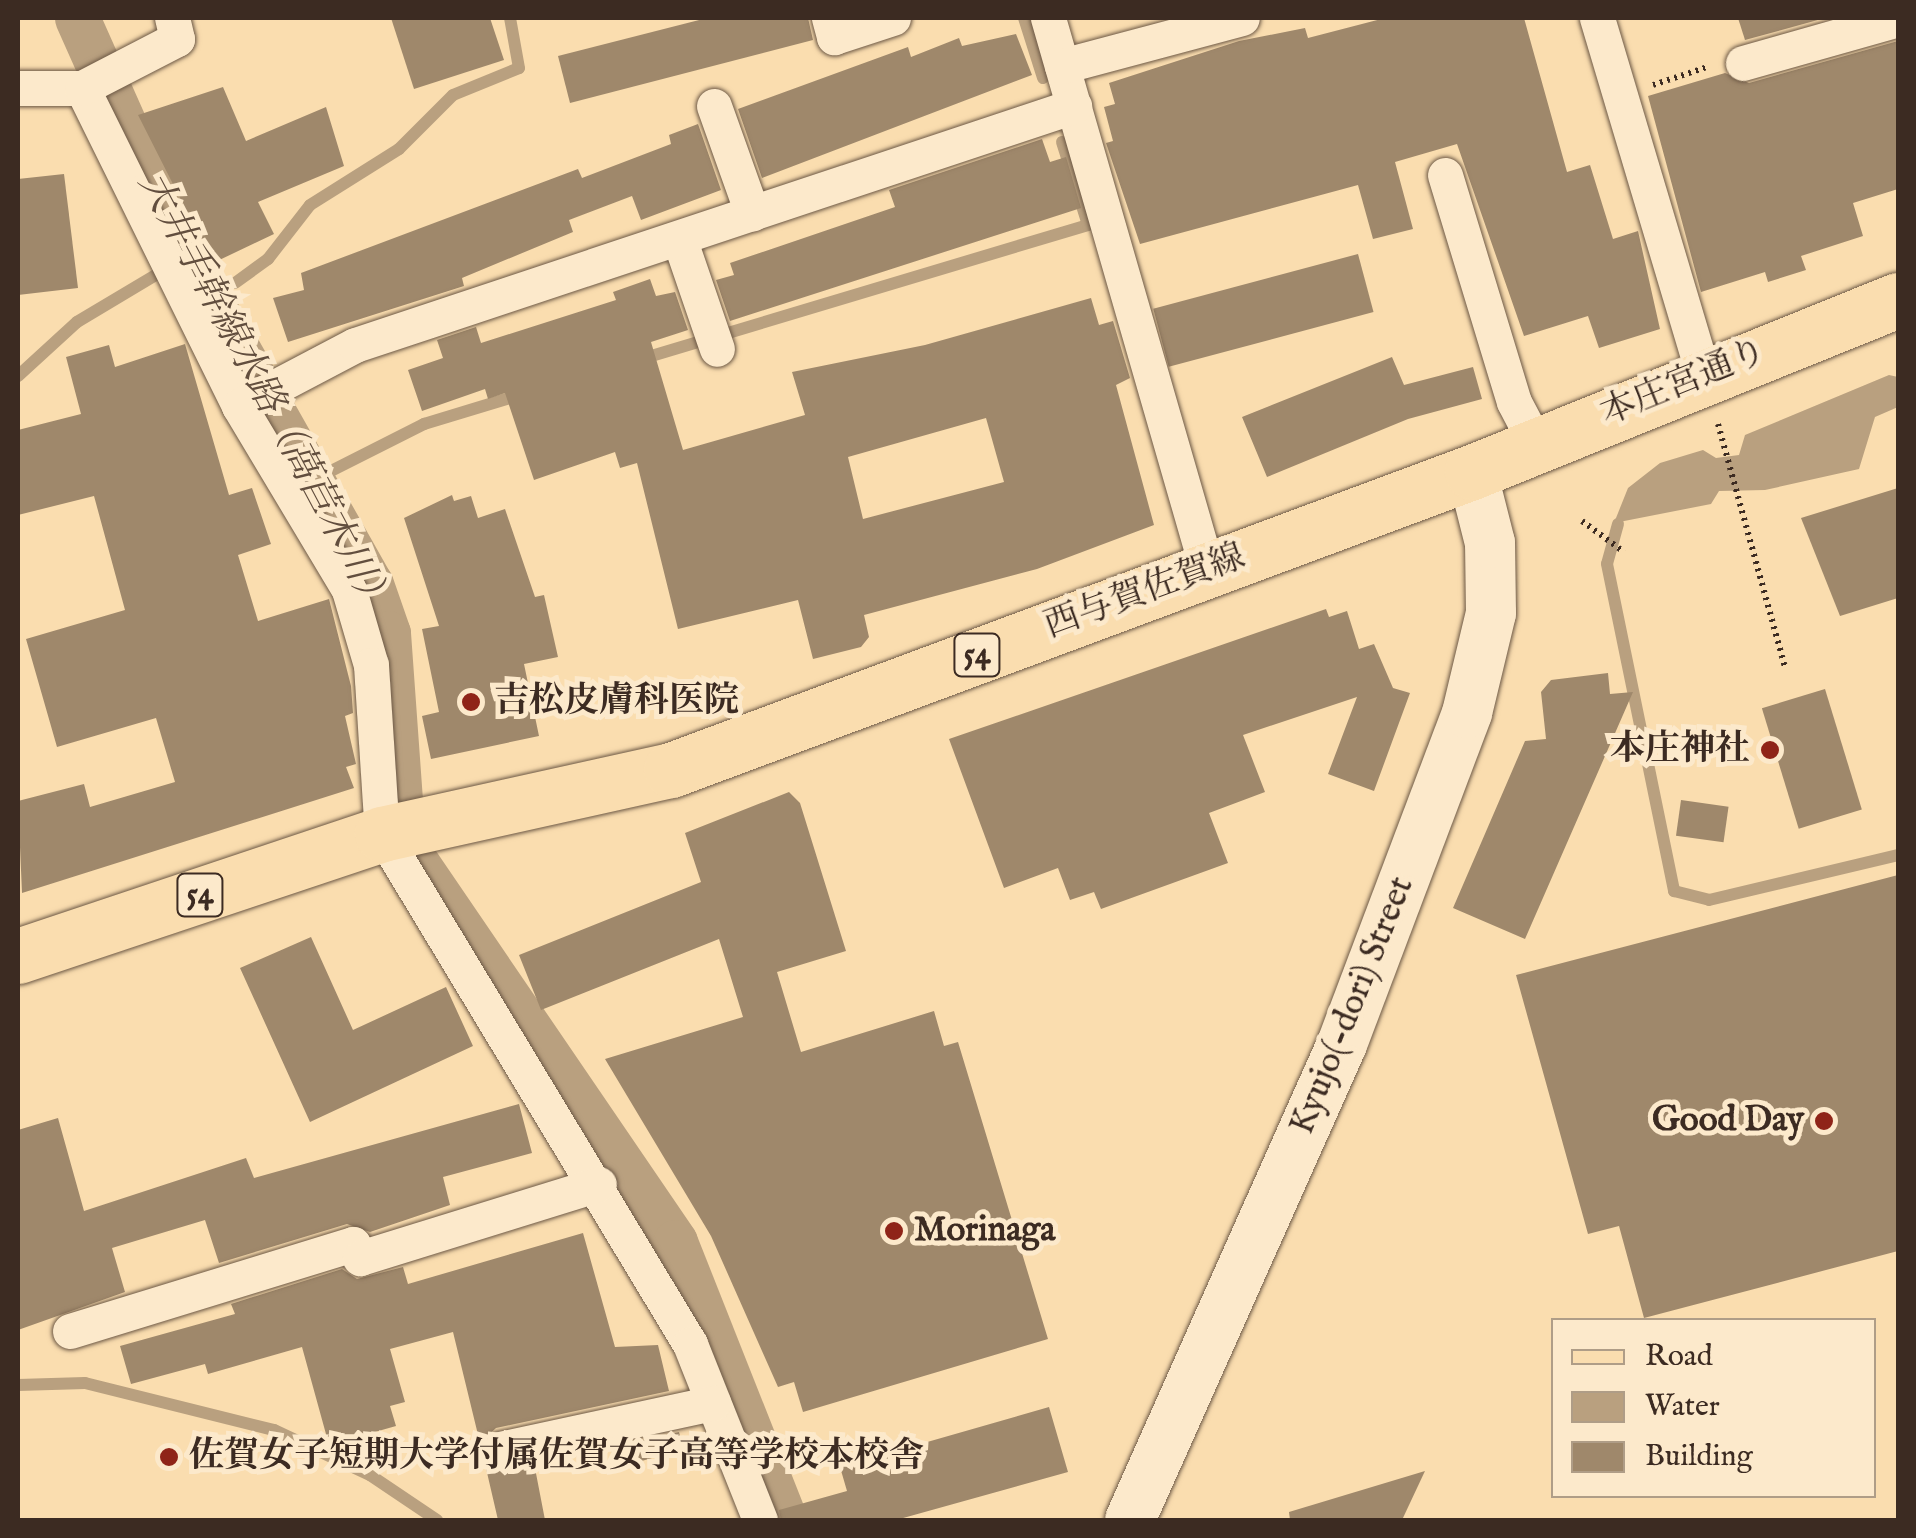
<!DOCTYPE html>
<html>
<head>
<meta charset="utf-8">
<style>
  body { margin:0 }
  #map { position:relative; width:1916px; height:1538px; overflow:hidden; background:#faddaf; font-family:"IM FELL English","Noto Serif JP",serif }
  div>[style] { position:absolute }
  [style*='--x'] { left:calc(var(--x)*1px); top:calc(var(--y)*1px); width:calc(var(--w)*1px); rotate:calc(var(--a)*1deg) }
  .water>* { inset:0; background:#b9a07f }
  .stream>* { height:12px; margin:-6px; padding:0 6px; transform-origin:6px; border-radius:6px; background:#b9a07f }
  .canal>* { height:45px; margin:-22.5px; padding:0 22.5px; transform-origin:22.5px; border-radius:22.5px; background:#b9a07f }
  .building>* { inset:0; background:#9f886b; transform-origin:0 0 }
  .path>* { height:6px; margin-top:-3px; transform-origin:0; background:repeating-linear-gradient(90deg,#3c2b22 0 2.5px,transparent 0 7.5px) }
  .roads { filter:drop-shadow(0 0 2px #6c5845) drop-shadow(0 0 2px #6c5845) }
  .street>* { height:35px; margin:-17.5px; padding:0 17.5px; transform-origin:17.5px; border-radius:17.5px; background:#fce9cb }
  .secondary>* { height:50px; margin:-25px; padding:0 25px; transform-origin:25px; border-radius:25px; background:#fce9cb }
  .primary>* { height:55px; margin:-27.5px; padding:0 27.5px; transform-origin:27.5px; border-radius:27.5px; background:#faddaf }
  .dots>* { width:28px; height:28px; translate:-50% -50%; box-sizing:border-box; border:5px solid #fce9cb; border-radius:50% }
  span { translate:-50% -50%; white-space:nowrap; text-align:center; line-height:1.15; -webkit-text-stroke:10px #fce9cb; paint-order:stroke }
  .shield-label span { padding:2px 8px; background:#fce9cb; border:2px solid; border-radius:8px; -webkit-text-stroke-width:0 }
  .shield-label { font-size:32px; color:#3c2b22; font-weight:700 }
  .street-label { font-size:35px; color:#3c2b22 }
  .poi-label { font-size:35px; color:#3c2b22; font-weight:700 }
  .left { translate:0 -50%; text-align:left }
  .right { translate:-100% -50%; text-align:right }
  .water-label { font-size:38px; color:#624e3e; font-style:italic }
  .frame { position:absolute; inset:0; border:20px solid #3c2b22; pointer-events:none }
  .legend { position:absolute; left:1551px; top:1318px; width:325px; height:180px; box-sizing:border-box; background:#fce9cb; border:2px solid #af9d87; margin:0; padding:12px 18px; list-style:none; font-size:30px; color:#3c2b22 }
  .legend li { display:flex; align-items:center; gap:20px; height:50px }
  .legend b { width:50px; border:2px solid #af9d87 }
</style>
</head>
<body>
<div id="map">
  <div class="water">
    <i style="clip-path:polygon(1889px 375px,1898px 377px,1898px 407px,1875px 417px,1859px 469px,1765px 490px,1719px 491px,1711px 504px,1614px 523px,1628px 488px,1660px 463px,1703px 450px,1716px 458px,1739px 455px,1745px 435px)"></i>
  </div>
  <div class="stream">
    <i style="--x:1024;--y:18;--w:63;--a:72.4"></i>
    <i style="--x:235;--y:283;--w:41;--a:-36"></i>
    <i style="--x:268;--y:259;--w:68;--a:-52.1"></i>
    <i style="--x:310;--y:205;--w:105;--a:-32.2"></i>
    <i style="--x:399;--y:149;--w:76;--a:-45"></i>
    <i style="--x:453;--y:95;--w:71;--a:-22.2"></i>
    <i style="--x:519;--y:68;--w:51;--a:-100.2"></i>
    <i style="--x:638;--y:360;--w:470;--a:-16.7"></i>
    <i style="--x:1088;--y:225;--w:87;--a:-107.4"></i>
    <i style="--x:18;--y:376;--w:80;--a:-42.5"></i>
    <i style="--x:77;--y:322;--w:90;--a:-30.9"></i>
    <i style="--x:327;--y:473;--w:109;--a:-26.8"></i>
    <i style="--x:424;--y:424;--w:103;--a:-16.9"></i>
    <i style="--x:1618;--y:524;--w:41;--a:105.4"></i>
    <i style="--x:1607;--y:564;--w:334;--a:78.4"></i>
    <i style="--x:1674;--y:891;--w:36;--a:14"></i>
    <i style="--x:1709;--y:900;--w:194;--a:-13.4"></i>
    <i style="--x:18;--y:1385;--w:67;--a:-1.7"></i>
    <i style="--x:85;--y:1383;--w:195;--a:14"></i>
    <i style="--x:274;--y:1430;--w:106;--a:25.1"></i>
    <i style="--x:370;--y:1475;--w:81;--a:33.9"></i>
  </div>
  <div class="canal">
    <i style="--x:77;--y:18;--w:243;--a:66"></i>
    <i style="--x:176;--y:240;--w:395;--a:60.5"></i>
    <i style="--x:371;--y:584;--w:52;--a:70.9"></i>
    <i style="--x:388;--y:633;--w:168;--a:85.9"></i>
    <i style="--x:400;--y:801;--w:60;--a:76.4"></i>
    <i style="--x:414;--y:859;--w:463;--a:55.7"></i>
    <i style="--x:675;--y:1242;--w:299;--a:68.4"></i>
  </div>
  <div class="building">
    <i style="clip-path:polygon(391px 18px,490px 18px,504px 60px,414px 89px)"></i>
    <i style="clip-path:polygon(707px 18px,808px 18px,813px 40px,570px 103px,558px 56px)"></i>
    <i style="clip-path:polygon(1385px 18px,1524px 18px,1567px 172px,1590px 165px,1613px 239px,1638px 231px,1660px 329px,1599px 348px,1588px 316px,1524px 336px,1457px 144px,1395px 162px,1413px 229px,1373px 239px,1358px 185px,1140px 244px,1106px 143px,1113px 141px,1104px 107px,1115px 104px,1109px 83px,1239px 41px,1305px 28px,1308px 38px)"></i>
    <i style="clip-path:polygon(1738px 18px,1825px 18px,1745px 40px)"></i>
    <i style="clip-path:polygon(1016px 34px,1032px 75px,762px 178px,738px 109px,908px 47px,911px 57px,959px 38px,962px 46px)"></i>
    <i style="clip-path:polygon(1898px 41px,1898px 189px,1853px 203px,1863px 236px,1801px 256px,1806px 270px,1768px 282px,1765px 272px,1701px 292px,1648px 96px,1725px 73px,1749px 83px)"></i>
    <i style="clip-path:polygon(223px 87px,246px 141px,326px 107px,344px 166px,258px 202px,274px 234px,213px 263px,138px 115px)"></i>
    <i style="clip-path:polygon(698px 124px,721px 190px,641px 220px,632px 196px,569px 220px,573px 232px,462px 278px,464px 286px,288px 342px,273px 298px,304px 290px,301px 273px,578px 169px,582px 178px,671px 144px,669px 135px)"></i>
    <i style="clip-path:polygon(1042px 139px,1050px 162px,1066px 157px,1081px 208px,730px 321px,716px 280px,734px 275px,730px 263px,895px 207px,889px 190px)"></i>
    <i style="clip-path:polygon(64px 174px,78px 288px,18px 295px,18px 179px)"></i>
    <i style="left:1358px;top:254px;width:60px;height:212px;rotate:75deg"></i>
    <i style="clip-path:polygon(evenodd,650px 279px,656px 296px,675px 292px,688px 330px,651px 342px,683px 450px,805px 415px,792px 372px,925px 345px,1091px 298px,1099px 325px,1113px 321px,1130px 378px,1116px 385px,1154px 525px,1037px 569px,864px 615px,869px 637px,861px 647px,813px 659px,798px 600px,678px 629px,637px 463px,620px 468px,615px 452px,534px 480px,505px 393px,488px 399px,485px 389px,422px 411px,408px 370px,443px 358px,437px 340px,476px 327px,481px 343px,616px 300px,613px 292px,650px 279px,986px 418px,1004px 482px,863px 519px,848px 457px,986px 418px)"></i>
    <i style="clip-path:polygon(185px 344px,229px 495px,252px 488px,271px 544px,238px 555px,258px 621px,329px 599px,351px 686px,353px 713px,345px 716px,356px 764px,346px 767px,354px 788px,22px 893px,18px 801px,84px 784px,90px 807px,175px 782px,156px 718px,57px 747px,26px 639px,125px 610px,94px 496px,18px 515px,18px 430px,81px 414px,66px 357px,109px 345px,115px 367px)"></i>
    <i style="clip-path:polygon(1392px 357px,1404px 385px,1473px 367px,1482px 399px,1408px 419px,1267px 477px,1242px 417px)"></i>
    <i style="clip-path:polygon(1898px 488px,1898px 598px,1840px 616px,1801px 518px)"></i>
    <i style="clip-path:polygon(452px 495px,454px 501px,471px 496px,478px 518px,505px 509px,535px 597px,544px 595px,558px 657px,524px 664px,539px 736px,431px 759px,422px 716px,439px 712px,422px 629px,439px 626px,404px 518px)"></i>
    <i style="clip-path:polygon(1326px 609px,1329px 617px,1347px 611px,1359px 649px,1374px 644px,1393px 688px,1410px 693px,1374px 791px,1328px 774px,1357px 697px,1243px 735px,1265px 792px,1209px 813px,1228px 863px,1101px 909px,1094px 892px,1070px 900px,1058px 868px,1004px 888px,949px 739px)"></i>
    <i style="clip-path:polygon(1608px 673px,1610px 694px,1633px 692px,1525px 939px,1453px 908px,1525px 741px,1546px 739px,1541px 692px,1551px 680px)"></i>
    <i style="left:1825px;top:689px;width:126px;height:66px;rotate:73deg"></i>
    <i style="clip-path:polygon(789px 792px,800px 803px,846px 951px,777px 972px,801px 1052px,934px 1011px,944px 1046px,958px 1042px,1048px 1339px,803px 1412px,794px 1382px,778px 1387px,711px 1236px,605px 1059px,743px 1017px,719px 939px,541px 1010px,519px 955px,701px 882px,685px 833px)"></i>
    <i style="left:1681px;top:800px;width:48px;height:36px;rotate:8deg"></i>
    <i style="clip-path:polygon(1898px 875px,1898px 1251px,1644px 1318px,1619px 1226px,1588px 1234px,1516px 975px)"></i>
    <i style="clip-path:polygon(311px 937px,353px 1030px,446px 987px,473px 1046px,310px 1122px,240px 968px)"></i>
    <i style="clip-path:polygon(519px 1104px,532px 1153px,443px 1177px,450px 1205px,370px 1232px,347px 1224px,219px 1263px,205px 1220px,112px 1248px,125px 1292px,18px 1330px,18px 1130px,58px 1118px,84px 1211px,246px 1158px,254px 1178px)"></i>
    <i style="clip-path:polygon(583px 1233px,615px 1347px,658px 1345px,669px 1391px,496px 1428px,480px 1443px,453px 1332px,390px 1349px,405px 1402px,390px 1406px,396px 1426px,329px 1445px,302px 1347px,208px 1374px,205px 1364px,131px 1384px,120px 1346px,235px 1314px,231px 1304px,342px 1269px,357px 1279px,403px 1267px,408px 1284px)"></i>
    <i style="clip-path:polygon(1049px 1407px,1068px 1472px,896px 1520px,781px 1520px,779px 1510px,847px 1491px,840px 1467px)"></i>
    <i style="clip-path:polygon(679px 1432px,683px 1449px,614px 1469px,611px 1447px)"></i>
    <i style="clip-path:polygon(534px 1463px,545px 1520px,498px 1520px,485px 1464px,504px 1470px)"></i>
    <i style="clip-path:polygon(1425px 1471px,1402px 1520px,1290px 1520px,1289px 1512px)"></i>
  </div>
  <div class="path">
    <i style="--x:1653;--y:85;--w:57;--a:-18.4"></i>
    <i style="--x:1718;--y:424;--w:253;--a:74.6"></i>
    <i style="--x:1582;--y:521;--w:52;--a:36.4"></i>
  </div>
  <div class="roads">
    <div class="street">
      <i style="--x:829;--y:18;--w:20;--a:75"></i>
      <i style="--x:834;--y:37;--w:62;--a:-17.9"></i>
      <i style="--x:1048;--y:18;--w:573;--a:73.9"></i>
      <i style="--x:1597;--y:18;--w:370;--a:73.4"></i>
      <i style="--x:1743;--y:63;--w:161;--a:-15.8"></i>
      <i style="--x:1062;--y:66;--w:186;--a:-14.9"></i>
      <i style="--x:18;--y:88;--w:64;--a:0"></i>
      <i style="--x:82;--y:88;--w:355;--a:63.7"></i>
      <i style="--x:239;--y:406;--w:214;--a:59.1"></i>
      <i style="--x:349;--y:590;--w:78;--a:73.7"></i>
      <i style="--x:371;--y:665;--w:169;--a:86.3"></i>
      <i style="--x:382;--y:834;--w:596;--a:58.87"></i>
      <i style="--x:690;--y:1344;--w:189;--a:68.3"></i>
      <i style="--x:82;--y:88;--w:107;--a:-27.3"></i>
      <i style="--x:177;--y:39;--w:22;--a:-103"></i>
      <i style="--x:714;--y:106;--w:114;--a:70.4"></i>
      <i style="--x:1445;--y:175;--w:237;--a:73.1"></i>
      <i style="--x:1514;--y:402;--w:47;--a:62.4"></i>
      <i style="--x:679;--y:238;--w:117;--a:71.1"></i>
      <i style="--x:239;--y:406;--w:131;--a:-27.7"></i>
      <i style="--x:355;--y:345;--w:758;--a:-18.39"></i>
      <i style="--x:70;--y:1331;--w:296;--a:-17.1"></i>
      <i style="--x:353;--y:1244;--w:16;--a:63"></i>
      <i style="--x:360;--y:1258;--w:250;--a:-17.2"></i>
      <i style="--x:500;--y:1449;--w:218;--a:-12.2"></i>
    </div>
    <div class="secondary">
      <i style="--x:1130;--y:1520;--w:521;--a:-65.99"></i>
      <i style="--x:1342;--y:1044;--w:354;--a:-69.3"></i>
      <i style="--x:1467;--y:713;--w:103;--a:-76.5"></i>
      <i style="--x:1491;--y:613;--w:70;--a:-90.8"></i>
      <i style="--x:1490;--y:543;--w:73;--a:-104.2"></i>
    </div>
    <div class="primary">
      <i style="--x:18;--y:956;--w:384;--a:-18.5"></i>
      <i style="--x:382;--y:834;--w:296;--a:-12.5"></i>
      <i style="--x:671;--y:770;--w:855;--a:-20.41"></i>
      <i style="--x:1472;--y:472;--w:459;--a:-22"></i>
    </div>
  </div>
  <div class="dots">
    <i style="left:471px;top:702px;background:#8f2418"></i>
    <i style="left:1770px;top:750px;background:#8f2418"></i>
    <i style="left:1824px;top:1121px;background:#8f2418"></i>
    <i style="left:894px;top:1231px;background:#8f2418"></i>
    <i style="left:169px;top:1457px;background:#8f2418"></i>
  </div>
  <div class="shield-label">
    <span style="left:977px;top:655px">54</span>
    <span style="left:200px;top:895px">54</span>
  </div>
  <div class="street-label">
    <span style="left:1684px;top:383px;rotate:-22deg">本庄宮通り</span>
    <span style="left:1145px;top:592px;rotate:-20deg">西与賀佐賀線</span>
    <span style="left:1353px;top:1006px;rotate:-68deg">Kyujo(-dori) Street</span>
  </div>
  <div class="poi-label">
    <span class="left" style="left:494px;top:702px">吉松皮膚科医院</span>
    <span class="right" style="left:1750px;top:750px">本庄神社</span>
    <span class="right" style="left:1804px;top:1121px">Good Day</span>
    <span class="left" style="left:914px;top:1231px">Morinaga</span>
    <span class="left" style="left:189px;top:1457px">佐賀女子短期大学付属佐賀女子高等学校本校舎</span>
  </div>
  <div class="water-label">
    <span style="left:263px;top:394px;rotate:62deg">大井手幹線水路（萵苣木川）</span>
  </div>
  <div class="frame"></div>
  <ul class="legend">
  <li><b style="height:12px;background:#faddaf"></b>Road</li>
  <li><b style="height:28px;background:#b9a07f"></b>Water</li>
  <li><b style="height:28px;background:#9f886b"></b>Building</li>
  </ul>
</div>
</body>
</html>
